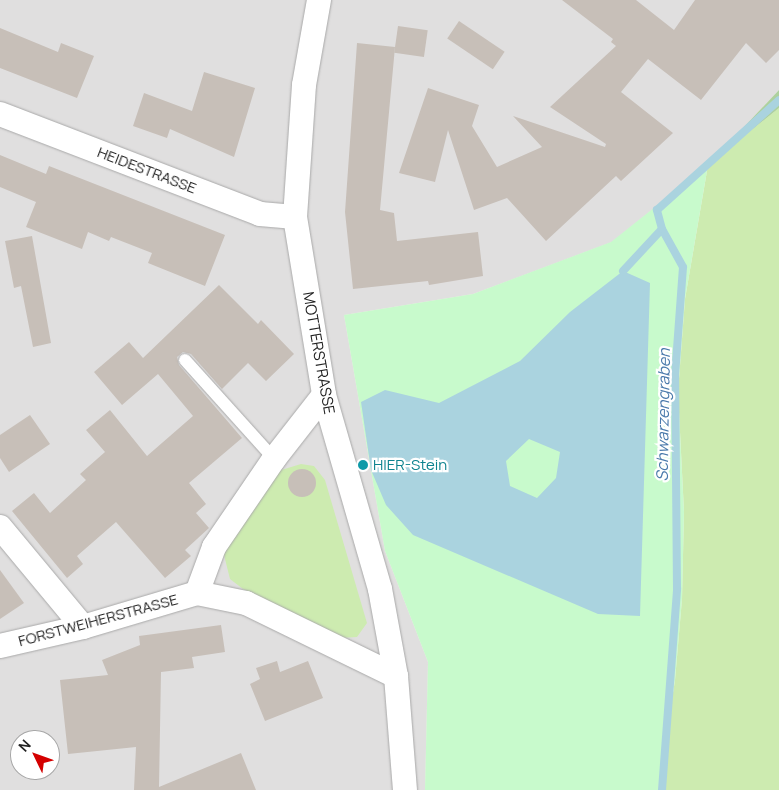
<!DOCTYPE html>
<html>
<head>
<meta charset="utf-8">
<style>
  body { margin:0 }
  #map { position:relative; width:779px; height:790px; overflow:hidden; background:#f2efe9; font-family:Manrope,sans-serif }
  div>[style] { position:absolute }
  [style*='--x'] { left:calc(var(--x)*1px); top:calc(var(--y)*1px); width:calc(var(--w)*1px); rotate:calc(var(--a)*1deg) }
  .residential>* { inset:0; background:#e0dfdf }
  .grass>* { inset:0; background:#cdebb0 }
  .forest>* { inset:0; background:#add19e }
  .park>* { inset:0; background:#c8facc }
  .water>* { inset:0; background:#aad3df }
  .stream>* { height:8px; margin:-4px; padding:0 4px; transform-origin:4px; border-radius:4px; background:#aad3df }
  .building>* { inset:0; background:#c7bfb8; transform-origin:0 0 }
  .round { border-radius:50% }
  .roads { filter:drop-shadow(0 0 1px #a9a9a9) drop-shadow(0 0 1px #a9a9a9) }
  .lane>* { height:12px; margin:-6px; padding:0 6px; transform-origin:6px; border-radius:6px; background:#fff }
  .street>* { height:24px; margin:-12px; padding:0 12px; transform-origin:12px; border-radius:12px; background:#fff }
  .dots>* { width:14px; height:14px; translate:-50% -50%; box-sizing:border-box; border:2px solid #fff; border-radius:50% }
  span { translate:-50% -50%; white-space:nowrap; text-align:center; line-height:1.15; -webkit-text-stroke:4.5px #fff; paint-order:stroke }
  .street-label { font-size:15px; color:#222 }
  .culture-label { font-size:15px; color:#0d838f }
  .left { translate:0 -50%; text-align:left }
  .water-label { font-size:16px; color:#4a7aab; font-style:italic }
  .north { position:absolute; left:10px; top:730px; width:50px; height:50px; box-sizing:border-box; background:#fff; border:1px solid #a7a7a7; border-radius:50%; rotate:312deg; font-size:14px; font-weight:700; line-height:20px; text-align:center; color:#222 }
  .north::after { content:''; display:block; margin:auto; width:18px; height:22px; background:#d40000; clip-path:polygon(50% 0,100% 100%,50% 72%,0 100%) }
</style>
</head>
<body>
<div id="map">
  <div class="residential">
    <i style="clip-path:polygon(evenodd,0 0,779px 0,779px 90px,708px 165px,612px 242px,473px 294px,344px 315px,385px 551px,428px 662px,425px 790px,0 790px,0 0,20px 740px,50px 740px,50px 770px,20px 770px,20px 740px)"></i>
  </div>
  <div class="grass">
    <i style="clip-path:polygon(779px 108px,779px 790px,658px 790px,675px 680px,682px 599px,684px 512px,678px 392px,685px 299px,708px 165px)"></i>
    <i style="clip-path:polygon(301px 464px,314px 466px,325px 480px,367px 623px,357px 637px,340px 638px,243px 589px,230px 579px,224px 555px,230px 541px,278px 471px)"></i>
  </div>
  <div class="forest">
    <i style="clip-path:polygon(779px 90px,779px 108px,708px 165px)"></i>
  </div>
  <div class="park">
    <i style="clip-path:polygon(708px 165px,685px 299px,678px 392px,684px 512px,682px 599px,675px 680px,658px 790px,425px 790px,428px 662px,385px 551px,344px 315px,473px 294px,611px 242px)"></i>
  </div>
  <div class="water">
    <i style="clip-path:polygon(evenodd,623px 271px,650px 283px,640px 616px,598px 614px,413px 535px,386px 505px,371px 470px,361px 402px,385px 390px,439px 403px,520px 361px,570px 312px,623px 271px,529px 439px,560px 452px,556px 478px,537px 498px,510px 486px,506px 461px,529px 439px)"></i>
  </div>
  <div class="stream">
    <i style="--x:623;--y:271;--w:57;--a:-47.1"></i>
    <i style="--x:662;--y:790;--w:202;--a:-85.7"></i>
    <i style="--x:677;--y:589;--w:213;--a:-90.5"></i>
    <i style="--x:675;--y:376;--w:109;--a:-85.8"></i>
    <i style="--x:683;--y:267;--w:43;--a:-118.9"></i>
    <i style="--x:662;--y:229;--w:20;--a:-105"></i>
    <i style="--x:657;--y:210;--w:164;--a:-42"></i>
  </div>
  <div class="building">
    <i style="clip-path:polygon(562px 0,636px 0,674px 30px,695px 0,779px 0,779px 50px,766px 63px,746px 43px,701px 100px,648px 59px,621px 92px,673px 133px,621px 181px,616px 176px,546px 241px,507px 198px,474px 210px,448px 130px,435px 182px,399px 173px,428px 88px,479px 105px,472px 126px,497px 167px,542px 147px,513px 116px,605px 147px,606px 144px,550px 107px,616px 46px,611px 42px,613px 39px)"></i>
    <i style="left:459px;top:21px;width:55px;height:21px;rotate:34deg"></i>
    <i style="left:398px;top:26px;width:30px;height:27px;rotate:8deg"></i>
    <i style="clip-path:polygon(0 28px,58px 52px,61px 43px,94px 56px,77px 98px,0 68px)"></i>
    <i style="clip-path:polygon(357px 43px,395px 47px,380px 210px,394px 213px,397px 241px,478px 232px,483px 276px,429px 285px,428px 281px,353px 289px,345px 212px)"></i>
    <i style="clip-path:polygon(204px 72px,255px 88px,234px 157px,170px 129px,167px 138px,133px 126px,144px 93px,192px 111px)"></i>
    <i style="clip-path:polygon(0 155px,46px 174px,49px 166px,225px 235px,205px 286px,148px 263px,152px 253px,111px 237px,109px 241px,88px 232px,82px 249px,26px 227px,36px 202px,0 187px)"></i>
    <i style="clip-path:polygon(32px 236px,51px 343px,33px 347px,21px 286px,14px 288px,5px 241px)"></i>
    <i style="clip-path:polygon(219px 285px,258px 324px,261px 320px,294px 354px,266px 381px,248px 363px,222px 389px,191px 354px,183px 352px,177px 357px,179px 365px,242px 438px,189px 483px,206px 504px,196px 513px,209px 528px,185px 550px,191px 556px,165px 578px,116px 522px,77px 556px,83px 564px,67px 578px,12px 511px,34px 493px,50px 513px,86px 480px,80px 474px,105px 452px,86px 430px,110px 410px,147px 456px,193px 416px,158px 374px,122px 405px,94px 372px,129px 342px,143px 358px)"></i>
    <i style="clip-path:polygon(30px 415px,50px 444px,9px 472px,0 458px,0 435px)"></i>
    <i class="round" style="left:288px;top:469px;width:28px;height:28px"></i>
    <i style="clip-path:polygon(0 570px,24px 603px,0 619px)"></i>
    <i style="clip-path:polygon(221px 625px,225px 652px,192px 657px,194px 668px,161px 672px,159px 787px,241px 753px,256px 790px,134px 790px,136px 747px,68px 754px,60px 680px,108px 675px,102px 660px,140px 645px,139px 636px)"></i>
    <i style="clip-path:polygon(277px 661px,280px 672px,308px 661px,323px 698px,265px 721px,250px 684px,260px 679px,256px 668px)"></i>
  </div>
  <div class="roads">
    <div class="lane">
      <i style="--x:185;--y:360;--w:133;--a:48"></i>
    </div>
    <div class="street">
      <i style="--x:319;--y:0;--w:86;--a:100"></i>
      <i style="--x:304;--y:85;--w:132;--a:93.9"></i>
      <i style="--x:295;--y:217;--w:180;--a:80.7"></i>
      <i style="--x:324;--y:395;--w:202;--a:73.9"></i>
      <i style="--x:380;--y:589;--w:88;--a:79.6"></i>
      <i style="--x:396;--y:676;--w:114;--a:85.5"></i>
      <i style="--x:0;--y:114;--w:279;--a:21"></i>
      <i style="--x:260;--y:214;--w:35;--a:5"></i>
      <i style="--x:0;--y:527;--w:130;--a:50.3"></i>
      <i style="--x:197;--y:593;--w:49;--a:-69.7"></i>
      <i style="--x:214;--y:547;--w:107;--a:-55.7"></i>
      <i style="--x:274;--y:459;--w:81;--a:-52"></i>
      <i style="--x:0;--y:646;--w:85;--a:-12.9"></i>
      <i style="--x:83;--y:627;--w:119;--a:-16.6"></i>
      <i style="--x:197;--y:593;--w:50;--a:11.5"></i>
      <i style="--x:246;--y:603;--w:167;--a:26"></i>
    </div>
  </div>
  <div class="dots">
    <i style="left:363px;top:465px;background:#0f9aa8"></i>
  </div>
  <div class="street-label">
    <span style="left:147px;top:170px;rotate:21deg">HEIDESTRASSE</span>
    <span style="left:319px;top:353px;rotate:80deg">MOTTERSTRASSE</span>
    <span style="left:98px;top:620px;rotate:-15deg">FORSTWEIHERSTRASSE</span>
  </div>
  <div class="culture-label">
    <span class="left" style="left:373px;top:465px">HIER-Stein</span>
  </div>
  <div class="water-label">
    <span style="left:663px;top:415px;rotate:-89deg">Schwarzengraben</span>
  </div>
  <div class="north">N</div>
</div>
</body>
</html>
